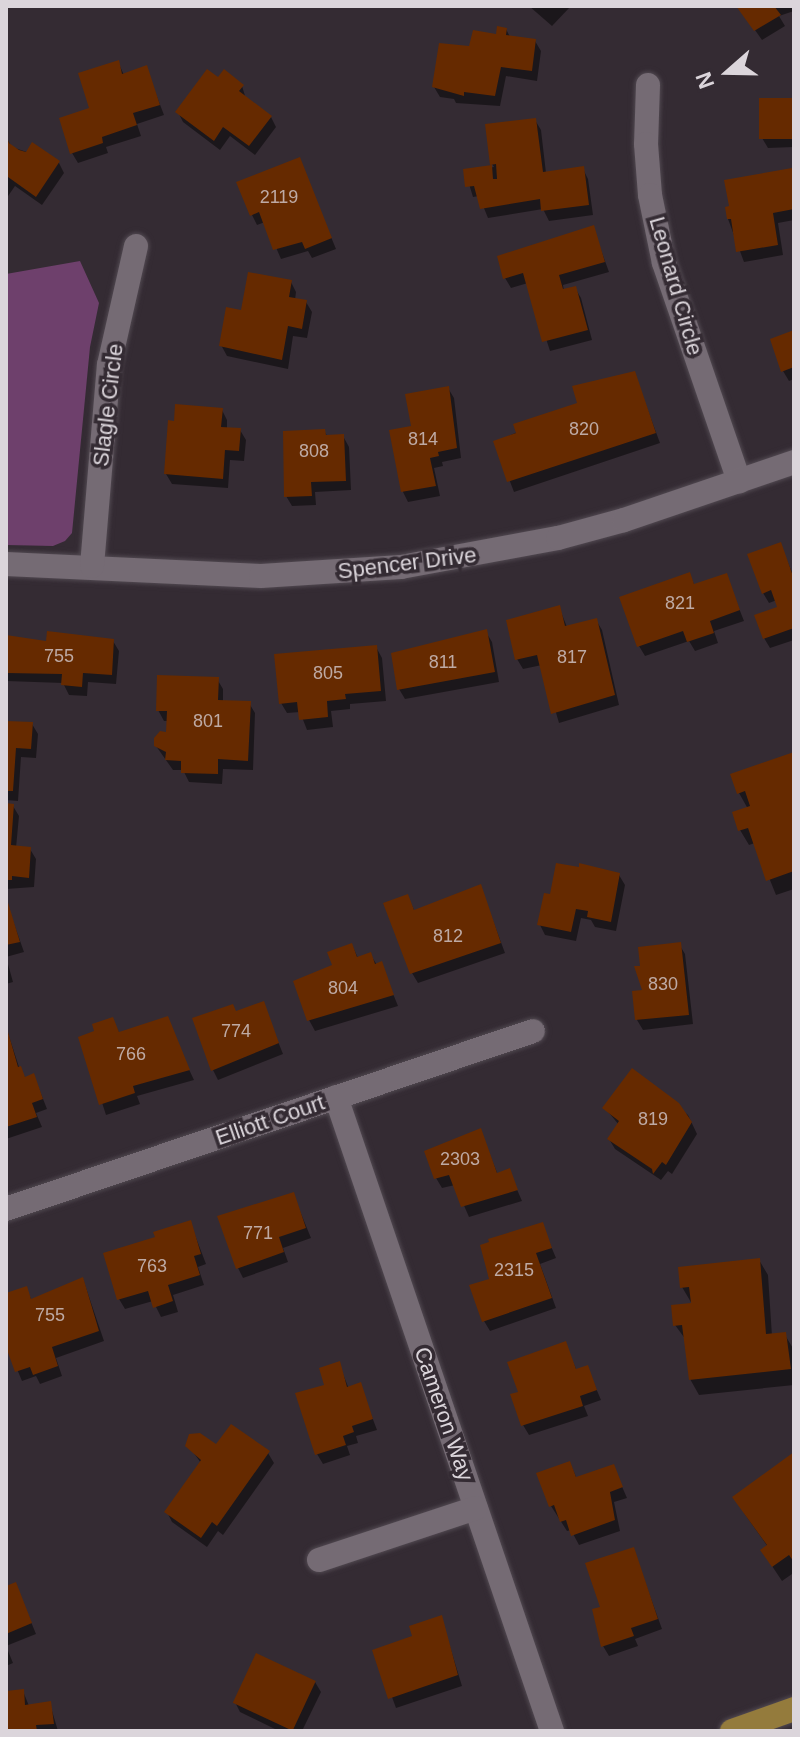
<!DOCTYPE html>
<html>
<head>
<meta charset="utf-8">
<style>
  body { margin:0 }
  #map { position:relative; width:800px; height:1737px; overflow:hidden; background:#342b33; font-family:Arial,sans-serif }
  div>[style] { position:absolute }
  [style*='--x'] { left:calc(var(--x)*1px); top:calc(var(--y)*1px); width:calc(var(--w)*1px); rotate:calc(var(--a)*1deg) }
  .green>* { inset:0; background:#6e406c }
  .shadow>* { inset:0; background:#0007 }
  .building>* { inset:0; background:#662a00; transform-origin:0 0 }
  .roads { filter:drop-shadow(0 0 2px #514951) drop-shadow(0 0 2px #514951) }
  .minor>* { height:24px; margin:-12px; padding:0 12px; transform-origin:12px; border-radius:12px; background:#756b74 }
  .major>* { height:24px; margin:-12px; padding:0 12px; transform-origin:12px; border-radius:12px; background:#947b3c }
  span { translate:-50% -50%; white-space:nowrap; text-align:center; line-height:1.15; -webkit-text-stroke:7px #342b33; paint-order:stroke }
  .number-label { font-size:18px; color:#beaaa4 }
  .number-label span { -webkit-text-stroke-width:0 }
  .street-label { font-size:22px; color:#dbd5db }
  .frame { position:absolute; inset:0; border:8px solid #dbd5db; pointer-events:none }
  .north { position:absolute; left:688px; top:32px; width:80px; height:80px; -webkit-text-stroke:6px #342b33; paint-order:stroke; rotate:250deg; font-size:22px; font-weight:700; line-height:32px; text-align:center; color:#dbd5db }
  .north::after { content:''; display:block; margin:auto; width:28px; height:36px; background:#dbd5db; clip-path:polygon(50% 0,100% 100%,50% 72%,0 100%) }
</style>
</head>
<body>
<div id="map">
  <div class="green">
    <i style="clip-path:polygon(80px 261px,99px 303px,90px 347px,72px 533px,65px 541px,53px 546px,6px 545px,6px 274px)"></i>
  </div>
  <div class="shadow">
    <i style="clip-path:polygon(529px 6px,571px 6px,552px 26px)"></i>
    <i style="clip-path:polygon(738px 6px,794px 6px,794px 11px,779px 16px,785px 26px,762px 40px)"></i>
    <i style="clip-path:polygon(506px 29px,510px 37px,535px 41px,541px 51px,537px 81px,506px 76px,500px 106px,456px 103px,454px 99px,440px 97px,434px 87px,470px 48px)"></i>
    <i style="clip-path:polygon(118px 62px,124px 75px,146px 68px,164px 115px,137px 124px,141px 136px,106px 147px,108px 153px,78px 163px,72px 153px)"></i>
    <i style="clip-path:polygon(218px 80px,242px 86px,246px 99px,271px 117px,276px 127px,255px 155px,230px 136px,220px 150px,183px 122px,178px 112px)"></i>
    <i style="clip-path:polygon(794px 100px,794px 147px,768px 148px,762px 138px)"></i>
    <i style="clip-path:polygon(535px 120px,541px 130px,546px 173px,583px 169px,588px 179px,593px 215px,549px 221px,543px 209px,488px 218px,479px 196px,473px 197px,465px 171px,494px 167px,492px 164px)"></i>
    <i style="clip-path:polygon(6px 137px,12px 147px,59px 163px,64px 173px,42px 205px,15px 186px,6px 199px)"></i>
    <i style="clip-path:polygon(299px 159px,336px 249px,312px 258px,308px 251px,281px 259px,265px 222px,257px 225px,252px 215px)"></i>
    <i style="clip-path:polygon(791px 171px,794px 220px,778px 223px,783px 255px,744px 262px,728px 219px)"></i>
    <i style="clip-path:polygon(593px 228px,609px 272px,563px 285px,564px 291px,575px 288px,581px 298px,592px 340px,550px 351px,528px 283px,511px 288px,505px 278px)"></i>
    <i style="clip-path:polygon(291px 282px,296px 292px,295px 300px,306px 302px,312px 312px,307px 338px,293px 336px,288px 369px,227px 356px,221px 345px,243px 312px)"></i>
    <i style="clip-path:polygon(794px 332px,794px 379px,789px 381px,783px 371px)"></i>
    <i style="clip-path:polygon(634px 373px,660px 443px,514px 492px,495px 442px,580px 404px)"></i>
    <i style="clip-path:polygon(448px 388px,454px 398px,461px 458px,442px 462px,443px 466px,434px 468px,440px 496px,408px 502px,403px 492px,413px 427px)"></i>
    <i style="clip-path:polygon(222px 410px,227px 420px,227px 429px,240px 430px,246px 440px,244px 461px,230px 460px,228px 488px,172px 484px,166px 474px)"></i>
    <i style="clip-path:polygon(324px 431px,328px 437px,343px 436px,349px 447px,351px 490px,315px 492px,316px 505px,292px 506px,286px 496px)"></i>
    <i style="clip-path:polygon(780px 544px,794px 577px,794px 640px,770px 648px,764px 638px,780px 608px,777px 600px,769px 603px,763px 593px)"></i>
    <i style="clip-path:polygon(689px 574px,695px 586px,726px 575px,744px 621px,714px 631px,718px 643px,695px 651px,689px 641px,645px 656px,639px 646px)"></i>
    <i style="clip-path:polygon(559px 607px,567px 627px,596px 620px,602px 630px,619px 705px,559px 723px,542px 665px,523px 669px,517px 659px)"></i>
    <i style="clip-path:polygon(486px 632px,492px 642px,499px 682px,405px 699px,399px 689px)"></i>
    <i style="clip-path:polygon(6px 637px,32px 642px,113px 641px,119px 651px,116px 684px,88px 682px,87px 696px,69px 695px,63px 683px,6px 681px)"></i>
    <i style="clip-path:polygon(376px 647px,382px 658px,386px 701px,350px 704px,350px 709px,331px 711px,333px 727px,307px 730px,300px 712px,287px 713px,281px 703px)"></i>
    <i style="clip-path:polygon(217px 679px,223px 689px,223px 702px,249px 703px,255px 713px,253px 770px,223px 769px,222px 784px,189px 782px,183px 770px,173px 770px,156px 746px,168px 734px,169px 721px,164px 721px,158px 710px)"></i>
    <i style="clip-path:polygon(6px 722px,32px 724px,38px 734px,36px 758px,21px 757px,18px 801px,6px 800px)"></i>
    <i style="clip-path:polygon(794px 754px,794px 889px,776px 895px,755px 843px,749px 845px,740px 830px,748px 809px,739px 793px)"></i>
    <i style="clip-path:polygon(6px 805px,13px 806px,19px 816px,16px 848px,30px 849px,36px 859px,34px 887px,6px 889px)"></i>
    <i style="clip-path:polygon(619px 875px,625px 885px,616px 931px,595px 927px,591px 920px,581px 918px,576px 941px,545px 935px,540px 925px)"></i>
    <i style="clip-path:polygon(480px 886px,505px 953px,418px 983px,412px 973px,408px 897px,415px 912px)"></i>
    <i style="clip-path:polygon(6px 901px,24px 952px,6px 957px,13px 982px,6px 984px)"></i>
    <i style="clip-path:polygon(679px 944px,685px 954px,693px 1024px,643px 1030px,637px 1020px,634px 993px,644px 992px)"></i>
    <i style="clip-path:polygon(352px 945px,358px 958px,370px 954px,377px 965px,381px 964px,398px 1006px,315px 1031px,309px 1020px,334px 966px)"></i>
    <i style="clip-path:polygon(263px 1004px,283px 1054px,218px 1080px,213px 1070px,236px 1013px)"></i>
    <i style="clip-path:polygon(112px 1019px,120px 1034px,186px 1063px,194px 1080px,137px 1096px,140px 1104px,106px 1115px,81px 1038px,97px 1032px)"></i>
    <i style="clip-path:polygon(6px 1027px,19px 1067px,26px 1079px,34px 1076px,47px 1109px,36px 1113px,42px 1127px,6px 1139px)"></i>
    <i style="clip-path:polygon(632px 1071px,688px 1115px,697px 1134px,672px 1174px,668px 1171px,661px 1180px,615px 1149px,609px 1139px,619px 1125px,605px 1108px)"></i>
    <i style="clip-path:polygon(480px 1130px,498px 1175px,509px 1171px,522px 1201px,469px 1217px,455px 1185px,442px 1188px,436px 1178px)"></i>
    <i style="clip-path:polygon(293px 1194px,311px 1238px,283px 1248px,288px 1262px,243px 1278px,238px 1268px)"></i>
    <i style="clip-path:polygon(190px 1222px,206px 1264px,198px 1267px,204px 1285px,173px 1295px,178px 1312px,161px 1317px,153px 1301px,125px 1309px,119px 1299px,157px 1238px)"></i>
    <i style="clip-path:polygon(542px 1225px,556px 1258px,540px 1264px,556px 1308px,490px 1331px,484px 1321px,491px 1280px)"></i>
    <i style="clip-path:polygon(759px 1260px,768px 1275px,772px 1336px,785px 1335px,794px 1350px,794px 1385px,699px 1395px,690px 1379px,686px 1340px,675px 1325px,692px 1304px,682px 1287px)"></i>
    <i style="clip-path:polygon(83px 1279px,104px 1341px,56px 1358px,62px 1376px,40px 1384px,36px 1376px,22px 1381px,6px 1343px,6px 1295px,26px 1288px,32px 1301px)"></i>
    <i style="clip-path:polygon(565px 1344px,577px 1371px,587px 1367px,601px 1400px,584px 1406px,588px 1416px,529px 1435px,523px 1425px,520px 1394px)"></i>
    <i style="clip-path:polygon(339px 1364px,349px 1389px,360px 1385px,377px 1430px,356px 1436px,358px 1443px,347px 1446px,350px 1455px,323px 1464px,317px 1454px,326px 1386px)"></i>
    <i style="clip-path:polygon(188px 1445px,268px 1453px,274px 1463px,223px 1535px,218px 1531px,207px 1547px,172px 1522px,167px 1512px,201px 1463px)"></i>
    <i style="clip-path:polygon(794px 1455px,794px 1578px,792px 1574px,782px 1581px,762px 1551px,768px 1547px,744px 1513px)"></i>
    <i style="clip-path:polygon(570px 1463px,577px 1479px,613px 1466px,627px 1498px,614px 1502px,620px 1531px,579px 1545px,571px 1530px,567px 1531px,551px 1506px,539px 1474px)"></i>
    <i style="clip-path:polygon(633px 1549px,662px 1629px,635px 1639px,638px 1646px,609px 1656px,603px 1646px,602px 1608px)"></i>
    <i style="clip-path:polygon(6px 1588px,20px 1595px,36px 1634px,6px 1646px,13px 1663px,6px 1666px)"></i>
    <i style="clip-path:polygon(441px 1617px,462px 1686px,396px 1708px,375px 1651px,414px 1637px)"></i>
    <i style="clip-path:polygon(315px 1682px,321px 1692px,302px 1731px,279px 1731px,240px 1712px,235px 1702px)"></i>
    <i style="clip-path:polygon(23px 1691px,29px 1706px,50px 1704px,58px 1731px,6px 1731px,6px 1693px)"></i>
  </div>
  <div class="building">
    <i style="clip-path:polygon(736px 6px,774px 6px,781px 15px,754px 31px)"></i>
    <i style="clip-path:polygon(497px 26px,507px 28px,506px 35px,536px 39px,532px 71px,501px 67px,495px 96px,464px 92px,464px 96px,432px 87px,439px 43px,469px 46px,473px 30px,496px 34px)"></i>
    <i style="clip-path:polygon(119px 60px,122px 74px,147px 65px,160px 105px,133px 113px,137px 125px,102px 137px,103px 143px,70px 154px,59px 118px,89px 108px,78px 73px)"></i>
    <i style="clip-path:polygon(207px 69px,218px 77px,224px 69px,244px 85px,239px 91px,272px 116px,249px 146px,223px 127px,214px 141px,175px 112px)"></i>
    <i style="left:759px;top:98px;width:35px;height:41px"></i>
    <i style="clip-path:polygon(536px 118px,543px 172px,584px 166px,589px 205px,541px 211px,540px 199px,480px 209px,474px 186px,465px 187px,463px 169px,492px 165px,493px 179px,497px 179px,496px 164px,490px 165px,485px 124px)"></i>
    <i style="clip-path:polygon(6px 134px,9px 143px,19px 150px,26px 152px,32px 142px,60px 161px,36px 197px,8px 177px,6px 181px)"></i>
    <i style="clip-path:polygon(300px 157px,332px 238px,305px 249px,302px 242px,273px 250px,259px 212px,250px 216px,236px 182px)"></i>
    <i style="clip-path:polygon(792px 168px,794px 209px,773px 213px,778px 245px,736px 252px,731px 219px,727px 219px,725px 207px,729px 206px,724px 180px)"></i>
    <i style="clip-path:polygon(594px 225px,605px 262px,559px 275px,563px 289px,576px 286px,588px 330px,542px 342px,523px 273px,503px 279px,497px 256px)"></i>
    <i style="clip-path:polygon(248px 272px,292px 280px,289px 297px,307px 300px,302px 329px,288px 326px,282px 360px,219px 346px,226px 307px,241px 310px)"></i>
    <i style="clip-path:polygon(794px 330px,794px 367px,781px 372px,770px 339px)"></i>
    <i style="clip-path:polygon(635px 371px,656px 433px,507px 482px,493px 441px,516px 433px,513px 424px,577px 403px,572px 386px)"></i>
    <i style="clip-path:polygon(449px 386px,457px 448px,438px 452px,439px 456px,430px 458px,436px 486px,401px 492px,389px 430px,411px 426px,405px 394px)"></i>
    <i style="clip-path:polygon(175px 404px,223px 408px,221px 427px,241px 428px,239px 451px,225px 450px,223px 479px,164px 474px,168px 420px,174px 421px)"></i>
    <i style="clip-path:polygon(325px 429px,326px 435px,344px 434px,346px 481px,311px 482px,312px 496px,284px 497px,283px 431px)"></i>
    <i style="clip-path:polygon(781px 542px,794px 579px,794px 628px,763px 639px,754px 615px,777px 607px,771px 590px,762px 594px,747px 554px)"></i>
    <i style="clip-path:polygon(690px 572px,694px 584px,727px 573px,740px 610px,710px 621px,714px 633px,687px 642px,683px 631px,637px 647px,619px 597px)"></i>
    <i style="clip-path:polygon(560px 605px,565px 626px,597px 618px,615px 695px,551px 714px,537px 655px,515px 660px,506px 620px)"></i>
    <i style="clip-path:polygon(487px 629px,495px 672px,397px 690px,391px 653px)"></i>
    <i style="clip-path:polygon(47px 631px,114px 639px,112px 675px,83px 673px,82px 687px,61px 685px,62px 674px,6px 673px,6px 635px,46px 641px)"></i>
    <i style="clip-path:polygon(377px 645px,381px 691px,345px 694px,346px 699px,327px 701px,328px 717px,299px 720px,297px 702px,279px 704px,274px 654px)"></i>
    <i style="clip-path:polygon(157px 675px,219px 677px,218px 700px,251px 701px,248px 761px,218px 759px,218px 774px,181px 773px,181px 761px,165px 760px,166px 752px,154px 746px,154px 738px,160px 731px,166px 732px,167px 711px,156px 711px)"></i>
    <i style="clip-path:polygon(6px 721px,33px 722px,31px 749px,16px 748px,13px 791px,6px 791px)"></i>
    <i style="clip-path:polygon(794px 752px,794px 871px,766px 881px,748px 828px,738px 831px,732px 812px,750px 806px,745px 791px,737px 794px,730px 774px)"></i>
    <i style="clip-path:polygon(6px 803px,14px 804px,11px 845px,31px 847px,29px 878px,12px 876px,12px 880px,6px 880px)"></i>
    <i style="clip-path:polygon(556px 863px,579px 867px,579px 863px,620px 873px,611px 922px,587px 917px,588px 911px,576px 909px,571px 932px,537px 925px,544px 893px,550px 894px)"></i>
    <i style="clip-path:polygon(481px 884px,501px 943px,410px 974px,383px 903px,408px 894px,414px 910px)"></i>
    <i style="clip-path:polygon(6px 896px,20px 942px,6px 945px)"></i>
    <i style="clip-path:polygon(681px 942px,689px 1015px,635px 1020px,632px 991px,642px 990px,634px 966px,640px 966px,638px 947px)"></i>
    <i style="clip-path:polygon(352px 943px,357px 957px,371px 952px,375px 964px,382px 961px,394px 995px,307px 1021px,293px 981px,332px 965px,327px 952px)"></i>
    <i style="clip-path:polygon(264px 1001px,279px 1043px,211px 1071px,192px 1018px,233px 1004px,236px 1011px)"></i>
    <i style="clip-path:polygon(168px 1016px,190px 1070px,133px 1086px,135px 1093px,99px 1105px,78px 1037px,94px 1031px,92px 1024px,113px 1017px,119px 1032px)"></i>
    <i style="clip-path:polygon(6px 1025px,18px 1067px,21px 1066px,25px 1077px,34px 1073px,43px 1099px,32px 1103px,37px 1117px,6px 1127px)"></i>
    <i style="clip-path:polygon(632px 1068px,679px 1103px,692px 1122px,666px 1165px,662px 1162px,653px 1174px,652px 1169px,607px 1139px,619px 1121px,602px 1108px)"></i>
    <i style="clip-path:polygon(481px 1128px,497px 1173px,510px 1168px,518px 1190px,461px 1207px,449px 1175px,434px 1179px,424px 1151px)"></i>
    <i style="clip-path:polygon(294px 1192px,306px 1228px,279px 1237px,284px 1252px,236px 1269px,217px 1216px)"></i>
    <i style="clip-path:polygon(191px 1220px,201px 1254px,194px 1256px,200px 1275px,168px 1285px,173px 1301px,153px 1308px,148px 1291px,117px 1300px,103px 1253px,155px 1237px,153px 1232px)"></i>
    <i style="clip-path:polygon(543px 1222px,552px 1248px,536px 1253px,552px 1298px,482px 1322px,469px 1285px,489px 1279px,480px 1245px,489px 1242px,488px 1239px)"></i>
    <i style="clip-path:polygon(760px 1258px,766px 1334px,786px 1332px,791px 1369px,689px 1380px,682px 1325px,673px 1326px,671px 1305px,691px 1303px,689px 1287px,680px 1288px,678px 1267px)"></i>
    <i style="clip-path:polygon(83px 1277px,99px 1331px,52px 1347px,58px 1366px,33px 1375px,30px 1367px,15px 1372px,6px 1347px,6px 1293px,27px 1286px,31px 1299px)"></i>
    <i style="clip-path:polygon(566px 1341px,576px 1369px,588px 1365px,597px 1390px,580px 1396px,583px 1406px,521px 1426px,510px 1394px,518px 1392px,507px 1362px)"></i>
    <i style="clip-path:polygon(340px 1361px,347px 1387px,361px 1382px,373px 1419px,352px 1426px,354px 1432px,343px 1436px,346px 1445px,315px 1455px,295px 1393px,324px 1385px,319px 1368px)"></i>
    <i style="clip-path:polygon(231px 1424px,270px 1451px,217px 1526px,212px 1522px,201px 1538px,164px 1512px,201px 1460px,185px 1446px,189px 1434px,200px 1433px,216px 1444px)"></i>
    <i style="clip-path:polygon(794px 1452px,794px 1562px,789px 1555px,772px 1567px,760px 1550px,767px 1545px,732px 1497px)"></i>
    <i style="clip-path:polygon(570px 1461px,576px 1477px,614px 1464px,623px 1487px,610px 1492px,615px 1520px,571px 1536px,566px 1520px,560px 1522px,554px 1505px,549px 1507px,536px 1473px)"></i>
    <i style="clip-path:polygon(634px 1547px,658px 1619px,631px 1628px,634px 1636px,601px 1647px,592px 1609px,600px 1607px,585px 1563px)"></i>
    <i style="clip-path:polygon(16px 1582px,32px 1623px,6px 1634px,6px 1586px)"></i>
    <i style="clip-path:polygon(442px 1615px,458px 1675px,388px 1699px,372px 1650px,412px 1636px,409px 1626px)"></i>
    <i style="left:256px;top:1653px;width:66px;height:55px;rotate:25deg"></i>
    <i style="clip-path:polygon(24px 1689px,25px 1705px,51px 1701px,54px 1724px,36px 1725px,37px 1731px,6px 1731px,6px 1691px)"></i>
  </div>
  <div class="roads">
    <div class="minor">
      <i style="--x:648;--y:85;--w:59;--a:91.9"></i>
      <i style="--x:646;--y:144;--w:51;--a:85.5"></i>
      <i style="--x:650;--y:195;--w:69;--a:78.4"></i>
      <i style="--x:664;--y:263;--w:231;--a:71"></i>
      <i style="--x:6;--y:564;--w:255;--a:2.7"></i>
      <i style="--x:261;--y:576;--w:140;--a:-3.7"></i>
      <i style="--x:401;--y:567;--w:160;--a:-10.5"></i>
      <i style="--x:558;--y:538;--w:68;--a:-15.3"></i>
      <i style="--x:624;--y:520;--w:180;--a:-18.8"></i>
      <i style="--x:92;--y:566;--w:202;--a:-85.2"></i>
      <i style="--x:109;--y:365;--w:122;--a:-77.2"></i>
      <i style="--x:336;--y:1097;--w:670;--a:71.19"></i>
      <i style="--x:6;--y:1209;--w:556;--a:-18.66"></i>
      <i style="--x:319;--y:1560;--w:165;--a:-18.3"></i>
    </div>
    <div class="major">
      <i style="--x:732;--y:1731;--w:66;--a:-19.5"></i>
    </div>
  </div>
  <div class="number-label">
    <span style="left:279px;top:197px">2119</span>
    <span style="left:584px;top:429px">820</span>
    <span style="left:423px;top:439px">814</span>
    <span style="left:314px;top:451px">808</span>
    <span style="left:680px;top:603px">821</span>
    <span style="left:59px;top:656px">755</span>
    <span style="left:572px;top:657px">817</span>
    <span style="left:443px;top:662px">811</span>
    <span style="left:328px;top:673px">805</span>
    <span style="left:208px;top:721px">801</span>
    <span style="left:448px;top:936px">812</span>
    <span style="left:663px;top:984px">830</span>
    <span style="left:343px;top:988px">804</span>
    <span style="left:236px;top:1031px">774</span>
    <span style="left:131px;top:1054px">766</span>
    <span style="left:653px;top:1119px">819</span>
    <span style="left:460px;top:1159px">2303</span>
    <span style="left:258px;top:1233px">771</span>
    <span style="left:152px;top:1266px">763</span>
    <span style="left:514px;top:1270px">2315</span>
    <span style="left:50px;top:1315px">755</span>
  </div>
  <div class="street-label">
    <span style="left:676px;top:286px;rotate:74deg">Leonard Circle</span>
    <span style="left:108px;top:405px;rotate:-83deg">Slagle Circle</span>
    <span style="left:407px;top:563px;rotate:-7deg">Spencer Drive</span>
    <span style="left:270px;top:1120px;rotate:-19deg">Elliott Court</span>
    <span style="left:444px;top:1414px;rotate:71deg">Cameron Way</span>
  </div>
  <div class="frame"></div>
  <div class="north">N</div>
</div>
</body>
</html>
